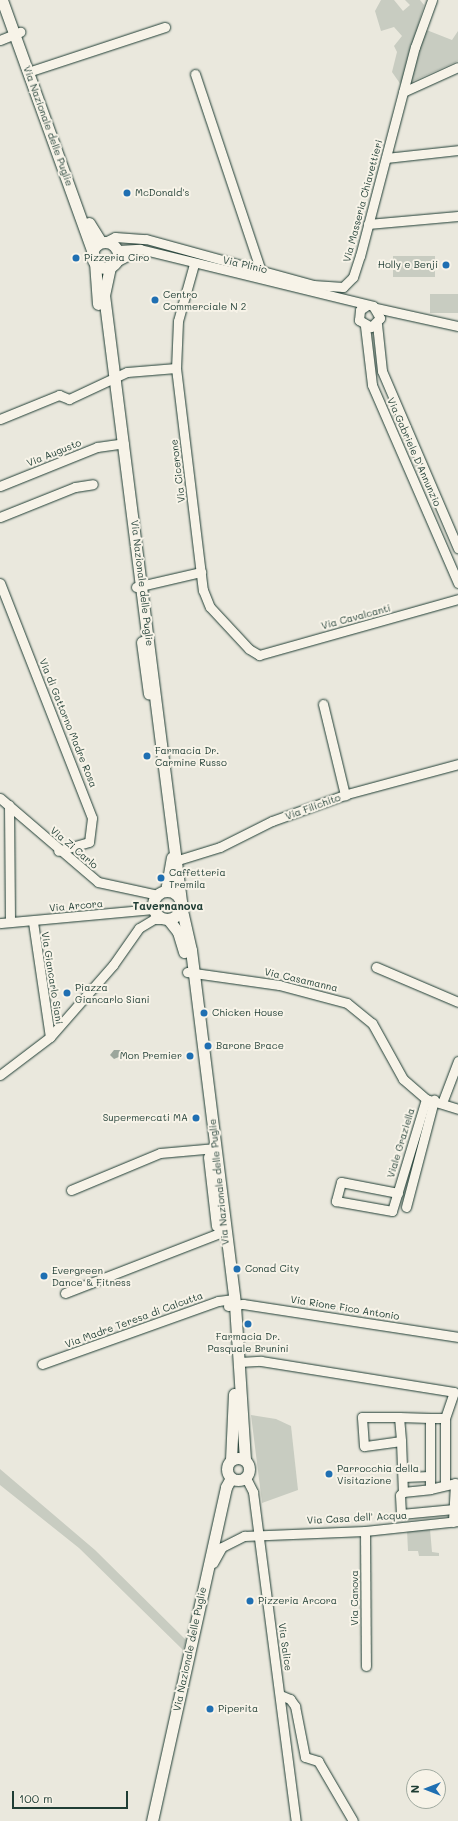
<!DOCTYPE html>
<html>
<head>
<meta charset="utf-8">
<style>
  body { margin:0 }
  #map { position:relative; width:458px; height:1821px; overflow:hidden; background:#eae8dd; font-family:Mali,sans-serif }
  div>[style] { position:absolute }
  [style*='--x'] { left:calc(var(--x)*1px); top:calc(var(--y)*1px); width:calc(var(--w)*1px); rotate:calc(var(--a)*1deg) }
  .green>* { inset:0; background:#c8ccc1; transform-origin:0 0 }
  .water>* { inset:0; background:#9ca69c }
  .roads { filter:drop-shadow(0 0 1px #1f3d34) drop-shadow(0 0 1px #1f3d34) }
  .minor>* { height:9px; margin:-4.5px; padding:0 4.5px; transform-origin:4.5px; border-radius:4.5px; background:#f7f3e8 }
  .major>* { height:11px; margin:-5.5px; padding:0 5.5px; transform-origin:5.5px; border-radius:5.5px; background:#f7f3e8 }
  .major>.ring { margin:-5.5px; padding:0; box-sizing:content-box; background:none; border:11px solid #f7f3e8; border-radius:50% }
  .dots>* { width:11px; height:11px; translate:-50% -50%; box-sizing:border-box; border:2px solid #f7f3e8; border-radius:50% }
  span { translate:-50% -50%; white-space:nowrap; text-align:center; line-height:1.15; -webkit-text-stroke:4px #f7f3e8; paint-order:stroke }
  .street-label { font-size:10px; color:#1f3d34 }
  .poi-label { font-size:10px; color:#1f3d34 }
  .left { translate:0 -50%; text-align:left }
  .right { translate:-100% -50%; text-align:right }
  .neighbourhood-label { font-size:11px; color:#1f3d34; font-weight:700 }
  .north { position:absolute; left:406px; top:1769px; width:40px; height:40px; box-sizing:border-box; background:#f7f3e8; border:1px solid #a1aaa0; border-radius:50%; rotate:270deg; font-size:11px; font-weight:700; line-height:16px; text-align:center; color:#1f3d34 }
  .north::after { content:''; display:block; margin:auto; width:14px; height:18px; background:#1f6fb2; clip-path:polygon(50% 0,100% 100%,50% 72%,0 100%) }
  .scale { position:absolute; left:12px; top:1791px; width:116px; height:18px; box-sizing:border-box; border:2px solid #1f3d34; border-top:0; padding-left:5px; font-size:12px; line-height:14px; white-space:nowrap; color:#1f3d34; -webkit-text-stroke:3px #f7f3e8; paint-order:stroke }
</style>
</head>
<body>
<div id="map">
  <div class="green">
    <i style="clip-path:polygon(381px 0,394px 0,403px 11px,410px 5px,405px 0,420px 0,424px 5px,401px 85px,392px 72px,397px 52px,394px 46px,402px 36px,394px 27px,381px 31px,375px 11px)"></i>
    <i style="clip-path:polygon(424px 29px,452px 40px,458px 31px,458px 61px,411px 82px)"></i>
    <i style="left:393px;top:256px;width:42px;height:21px"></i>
    <i style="left:430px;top:294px;width:28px;height:19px"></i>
    <i style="clip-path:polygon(251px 1415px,276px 1419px,291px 1426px,298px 1490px,262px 1503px)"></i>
    <i style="clip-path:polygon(0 1469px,95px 1550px,186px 1640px,183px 1650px,79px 1548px,0 1485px)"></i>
    <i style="clip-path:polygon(430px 1529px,432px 1552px,439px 1553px,439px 1556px,419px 1556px,418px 1551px,408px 1551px,407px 1530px)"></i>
  </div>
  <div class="water">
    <i style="clip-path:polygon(114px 1050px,123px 1050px,126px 1054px,114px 1059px,110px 1055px)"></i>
  </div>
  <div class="roads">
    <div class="minor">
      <i style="--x:0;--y:40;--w:22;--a:-22"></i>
      <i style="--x:34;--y:70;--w:138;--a:-18.2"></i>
      <i style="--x:195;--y:74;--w:208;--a:71.5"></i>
      <i style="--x:403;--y:92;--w:60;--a:-24.4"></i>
      <i style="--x:386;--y:158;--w:72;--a:-6.3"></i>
      <i style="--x:368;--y:224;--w:90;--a:-5.1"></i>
      <i style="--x:105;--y:242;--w:11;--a:-27"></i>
      <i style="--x:115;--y:237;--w:31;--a:4"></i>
      <i style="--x:146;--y:239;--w:173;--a:15.4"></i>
      <i style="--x:313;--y:285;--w:30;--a:4"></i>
      <i style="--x:343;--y:287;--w:14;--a:-45"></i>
      <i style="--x:353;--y:277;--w:22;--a:-72"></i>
      <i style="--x:360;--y:256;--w:216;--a:-75.3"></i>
      <i style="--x:415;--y:47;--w:50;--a:-70.1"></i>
      <i style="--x:118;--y:250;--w:22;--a:-3"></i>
      <i style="--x:140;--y:249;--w:240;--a:13.7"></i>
      <i style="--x:373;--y:306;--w:14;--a:60"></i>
      <i style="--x:380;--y:318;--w:13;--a:135"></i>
      <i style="--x:371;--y:327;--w:14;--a:-150"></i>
      <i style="--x:359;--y:320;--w:10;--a:-84"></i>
      <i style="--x:360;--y:310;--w:7;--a:-34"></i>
      <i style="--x:116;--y:262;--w:24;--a:-28"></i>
      <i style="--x:194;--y:264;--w:59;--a:105.7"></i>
      <i style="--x:178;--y:321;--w:47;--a:92.4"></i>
      <i style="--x:176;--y:368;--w:224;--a:83.1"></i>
      <i style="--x:203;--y:590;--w:18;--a:68"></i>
      <i style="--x:210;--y:607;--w:57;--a:47.1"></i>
      <i style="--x:249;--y:649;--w:12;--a:31"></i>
      <i style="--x:259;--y:655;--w:207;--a:-15.7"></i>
      <i style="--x:376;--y:308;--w:84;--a:12.4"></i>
      <i style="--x:377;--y:324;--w:47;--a:83.9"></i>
      <i style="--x:382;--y:371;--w:193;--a:66.8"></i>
      <i style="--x:365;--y:326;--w:59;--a:83.2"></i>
      <i style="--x:372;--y:385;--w:216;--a:66.5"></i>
      <i style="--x:0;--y:419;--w:64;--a:-22.1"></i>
      <i style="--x:59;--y:395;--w:11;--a:22"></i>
      <i style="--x:69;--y:399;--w:64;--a:-25"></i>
      <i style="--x:127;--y:372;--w:49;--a:-4.7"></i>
      <i style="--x:0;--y:486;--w:105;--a:-21.9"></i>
      <i style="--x:97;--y:447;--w:27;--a:-8"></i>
      <i style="--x:0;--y:517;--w:81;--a:-21.8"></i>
      <i style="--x:75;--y:487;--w:18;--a:-9"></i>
      <i style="--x:0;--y:583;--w:252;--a:68.6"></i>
      <i style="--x:92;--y:818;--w:24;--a:97"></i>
      <i style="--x:89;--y:842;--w:32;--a:164"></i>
      <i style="--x:136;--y:587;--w:67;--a:-13"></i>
      <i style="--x:323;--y:704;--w:94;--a:76.4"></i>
      <i style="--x:0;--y:798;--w:129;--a:40.6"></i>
      <i style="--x:98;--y:882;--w:61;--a:12.2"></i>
      <i style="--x:9;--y:805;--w:117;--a:89.5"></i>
      <i style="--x:178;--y:860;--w:44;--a:-17.2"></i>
      <i style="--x:220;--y:847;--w:58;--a:-26.6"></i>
      <i style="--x:272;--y:821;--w:80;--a:-19.8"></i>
      <i style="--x:347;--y:794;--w:115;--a:-15.1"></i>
      <i style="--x:33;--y:922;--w:116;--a:81.6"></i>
      <i style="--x:0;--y:923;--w:155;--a:-5.2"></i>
      <i style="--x:376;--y:967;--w:89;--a:23.1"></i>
      <i style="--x:187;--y:972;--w:93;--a:8"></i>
      <i style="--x:279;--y:985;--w:70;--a:14.8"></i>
      <i style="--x:347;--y:1003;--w:32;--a:39"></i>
      <i style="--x:372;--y:1023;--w:64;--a:61"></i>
      <i style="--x:403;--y:1079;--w:30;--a:41"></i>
      <i style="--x:426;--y:1099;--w:34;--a:17"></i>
      <i style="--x:0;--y:1075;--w:63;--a:-37.2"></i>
      <i style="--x:50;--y:1037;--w:96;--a:-48.8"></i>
      <i style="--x:113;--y:965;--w:45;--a:-54.9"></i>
      <i style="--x:139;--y:928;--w:17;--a:-31"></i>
      <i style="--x:154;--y:919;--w:11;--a:0"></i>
      <i style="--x:442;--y:1103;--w:45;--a:-69.1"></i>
      <i style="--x:71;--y:1190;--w:96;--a:-22.6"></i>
      <i style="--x:160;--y:1153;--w:56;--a:-5.1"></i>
      <i style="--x:398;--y:1193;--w:58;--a:-169.1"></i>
      <i style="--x:341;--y:1182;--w:20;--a:105"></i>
      <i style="--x:336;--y:1201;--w:57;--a:10.1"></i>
      <i style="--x:392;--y:1211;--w:117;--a:-73.1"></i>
      <i style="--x:406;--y:1207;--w:111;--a:-75.3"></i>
      <i style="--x:65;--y:1293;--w:172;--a:-21.2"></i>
      <i style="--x:228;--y:1306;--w:15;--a:-8"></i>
      <i style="--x:243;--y:1304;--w:218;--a:8.7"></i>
      <i style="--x:239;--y:1362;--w:22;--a:-3"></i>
      <i style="--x:261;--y:1361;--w:195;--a:9.1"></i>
      <i style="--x:454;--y:1392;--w:28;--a:109"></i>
      <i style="--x:445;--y:1418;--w:15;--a:180"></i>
      <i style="--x:430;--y:1418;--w:71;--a:90"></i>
      <i style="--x:430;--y:1489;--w:26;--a:-13"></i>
      <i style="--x:455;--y:1483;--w:39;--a:93"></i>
      <i style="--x:42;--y:1364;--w:187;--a:-19.7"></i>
      <i style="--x:218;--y:1301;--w:16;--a:-7"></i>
      <i style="--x:399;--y:1417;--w:24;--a:85"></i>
      <i style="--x:401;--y:1441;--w:37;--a:172"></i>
      <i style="--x:364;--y:1446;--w:29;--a:-94"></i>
      <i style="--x:362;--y:1417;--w:37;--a:0"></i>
      <i style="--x:399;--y:1417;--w:31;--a:2"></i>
      <i style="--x:401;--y:1441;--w:51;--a:87.8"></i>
      <i style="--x:403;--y:1492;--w:27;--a:-6"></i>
      <i style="--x:403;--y:1477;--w:27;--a:-2"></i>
      <i style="--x:246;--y:1478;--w:16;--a:63"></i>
      <i style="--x:253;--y:1492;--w:332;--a:82.6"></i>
      <i style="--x:445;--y:1484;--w:66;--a:-90"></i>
      <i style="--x:403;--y:1492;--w:4;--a:135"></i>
      <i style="--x:400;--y:1495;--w:19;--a:87"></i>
      <i style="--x:401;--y:1514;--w:53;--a:-5.4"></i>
      <i style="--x:365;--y:1531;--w:135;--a:89.6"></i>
      <i style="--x:213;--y:1563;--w:18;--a:-61"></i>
      <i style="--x:222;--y:1547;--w:25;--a:-27"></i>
      <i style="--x:244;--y:1536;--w:121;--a:-2.4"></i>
      <i style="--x:365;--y:1531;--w:94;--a:-6.1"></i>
      <i style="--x:280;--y:1695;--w:11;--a:22"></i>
      <i style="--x:290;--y:1699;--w:9;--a:54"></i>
      <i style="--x:295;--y:1706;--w:52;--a:78.9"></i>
      <i style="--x:305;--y:1757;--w:14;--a:17"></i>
      <i style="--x:318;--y:1761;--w:69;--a:59.7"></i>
    </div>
    <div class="major">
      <i style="--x:2;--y:0;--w:269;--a:70.2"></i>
      <i style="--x:89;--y:223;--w:22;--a:58"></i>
      <i class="ring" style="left:92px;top:242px;width:15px;height:15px"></i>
      <i style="--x:95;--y:262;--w:42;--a:85.9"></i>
      <i style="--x:110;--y:267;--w:29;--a:102"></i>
      <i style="--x:104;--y:295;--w:611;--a:82.76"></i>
      <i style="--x:142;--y:642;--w:52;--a:82.3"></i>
      <i style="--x:166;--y:891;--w:34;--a:-80"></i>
      <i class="ring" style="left:153px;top:891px;width:17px;height:17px"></i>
      <i style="--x:181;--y:906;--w:45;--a:77.2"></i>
      <i style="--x:191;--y:950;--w:358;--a:82.9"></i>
      <i style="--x:235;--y:1305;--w:155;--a:86.3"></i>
      <i style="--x:168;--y:919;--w:16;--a:52"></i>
      <i style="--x:178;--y:932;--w:21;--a:73"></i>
      <i style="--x:209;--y:1157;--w:69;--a:83.4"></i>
      <i class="ring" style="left:227px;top:1458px;width:11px;height:11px"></i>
      <i style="--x:231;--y:1460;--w:66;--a:-87.4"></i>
      <i style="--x:152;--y:1821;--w:342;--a:-77.5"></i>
      <i style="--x:226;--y:1487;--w:10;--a:-61"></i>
    </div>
  </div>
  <div class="dots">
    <i style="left:127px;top:193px;background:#1f6fb2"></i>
    <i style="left:76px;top:258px;background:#1f6fb2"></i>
    <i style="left:446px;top:265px;background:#1f6fb2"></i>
    <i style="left:155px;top:300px;background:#1f6fb2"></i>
    <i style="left:147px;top:756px;background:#1f6fb2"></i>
    <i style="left:161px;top:878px;background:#1f6fb2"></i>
    <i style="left:67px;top:993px;background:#1f6fb2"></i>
    <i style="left:204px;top:1013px;background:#1f6fb2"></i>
    <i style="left:208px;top:1046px;background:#1f6fb2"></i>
    <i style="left:190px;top:1056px;background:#1f6fb2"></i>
    <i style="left:196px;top:1118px;background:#1f6fb2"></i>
    <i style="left:237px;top:1269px;background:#1f6fb2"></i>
    <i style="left:44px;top:1276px;background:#1f6fb2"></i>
    <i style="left:248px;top:1324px;background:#1f6fb2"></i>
    <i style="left:329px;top:1474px;background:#1f6fb2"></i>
    <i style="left:250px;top:1601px;background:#1f6fb2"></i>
    <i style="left:210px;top:1709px;background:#1f6fb2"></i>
  </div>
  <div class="street-label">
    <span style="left:48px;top:126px;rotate:70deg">Via Nazionale delle Puglie</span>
    <span style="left:363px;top:201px;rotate:-75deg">Via Masseria Chiavettieri</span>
    <span style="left:245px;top:265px;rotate:13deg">Via Plinio</span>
    <span style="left:414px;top:452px;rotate:66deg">Via Gabriele D'Annunzio</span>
    <span style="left:54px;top:453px;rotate:-22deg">Via Augusto</span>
    <span style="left:178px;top:471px;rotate:-97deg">Via Cicerone</span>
    <span style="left:142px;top:583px;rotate:83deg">Via Nazionale delle Puglie</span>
    <span style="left:356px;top:617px;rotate:-15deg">Via Cavalcanti</span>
    <span style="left:68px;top:723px;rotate:68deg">Via di Gattorno Madre Rosa</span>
    <span style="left:313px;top:807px;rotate:-20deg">Via Filichito</span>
    <span style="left:74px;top:848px;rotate:40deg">Via Zi Carlo</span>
    <span style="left:76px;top:906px;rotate:-5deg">Via Arcora</span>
    <span style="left:52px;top:978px;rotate:81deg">Via Giancarlo Siani</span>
    <span style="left:301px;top:980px;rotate:13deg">Via Casamanna</span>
    <span style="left:401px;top:1143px;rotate:-73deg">Viale Graziella</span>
    <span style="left:219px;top:1182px;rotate:-96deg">Via Nazionale delle Puglie</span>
    <span style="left:345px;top:1308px;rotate:9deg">Via Rione Fico Antonio</span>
    <span style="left:134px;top:1320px;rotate:-20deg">Via Madre Teresa di Calcutta</span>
    <span style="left:357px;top:1518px;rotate:-3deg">Via Casa dell' Acqua</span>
    <span style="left:355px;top:1598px;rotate:-90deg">Via Canova</span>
    <span style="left:285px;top:1647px;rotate:82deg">Via Salice</span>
    <span style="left:190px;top:1649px;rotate:-78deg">Via Nazionale delle Puglie</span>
  </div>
  <div class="poi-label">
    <span class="left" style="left:135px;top:193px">McDonald's</span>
    <span class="left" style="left:84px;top:258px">Pizzeria Ciro</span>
    <span class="right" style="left:438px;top:265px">Holly e Benji</span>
    <span class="left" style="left:163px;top:300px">Centro<br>Commerciale N 2</span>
    <span class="left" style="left:155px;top:756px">Farmacia Dr.<br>Carmine Russo</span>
    <span class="left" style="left:169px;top:878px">Caffetteria<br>Tremila</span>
    <span class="left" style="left:75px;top:993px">Piazza<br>Giancarlo Siani</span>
    <span class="left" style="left:212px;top:1013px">Chicken House</span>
    <span class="left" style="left:216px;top:1046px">Barone Brace</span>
    <span class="right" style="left:182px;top:1056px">Mon Premier</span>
    <span class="right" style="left:188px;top:1118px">Supermercati MA</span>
    <span class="left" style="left:245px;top:1269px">Conad City</span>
    <span class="left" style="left:52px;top:1276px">Evergreen<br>Dance &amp; Fitness</span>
    <span style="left:248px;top:1342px">Farmacia Dr.<br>Pasquale Brunini</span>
    <span class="left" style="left:337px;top:1474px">Parrocchia della<br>Visitazione</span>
    <span class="left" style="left:258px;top:1601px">Pizzeria Arcora</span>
    <span class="left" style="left:218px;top:1709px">Piperita</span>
  </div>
  <div class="neighbourhood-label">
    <span style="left:168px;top:906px">Tavernanova</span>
  </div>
  <div class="north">N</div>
  <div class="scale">100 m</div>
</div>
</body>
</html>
